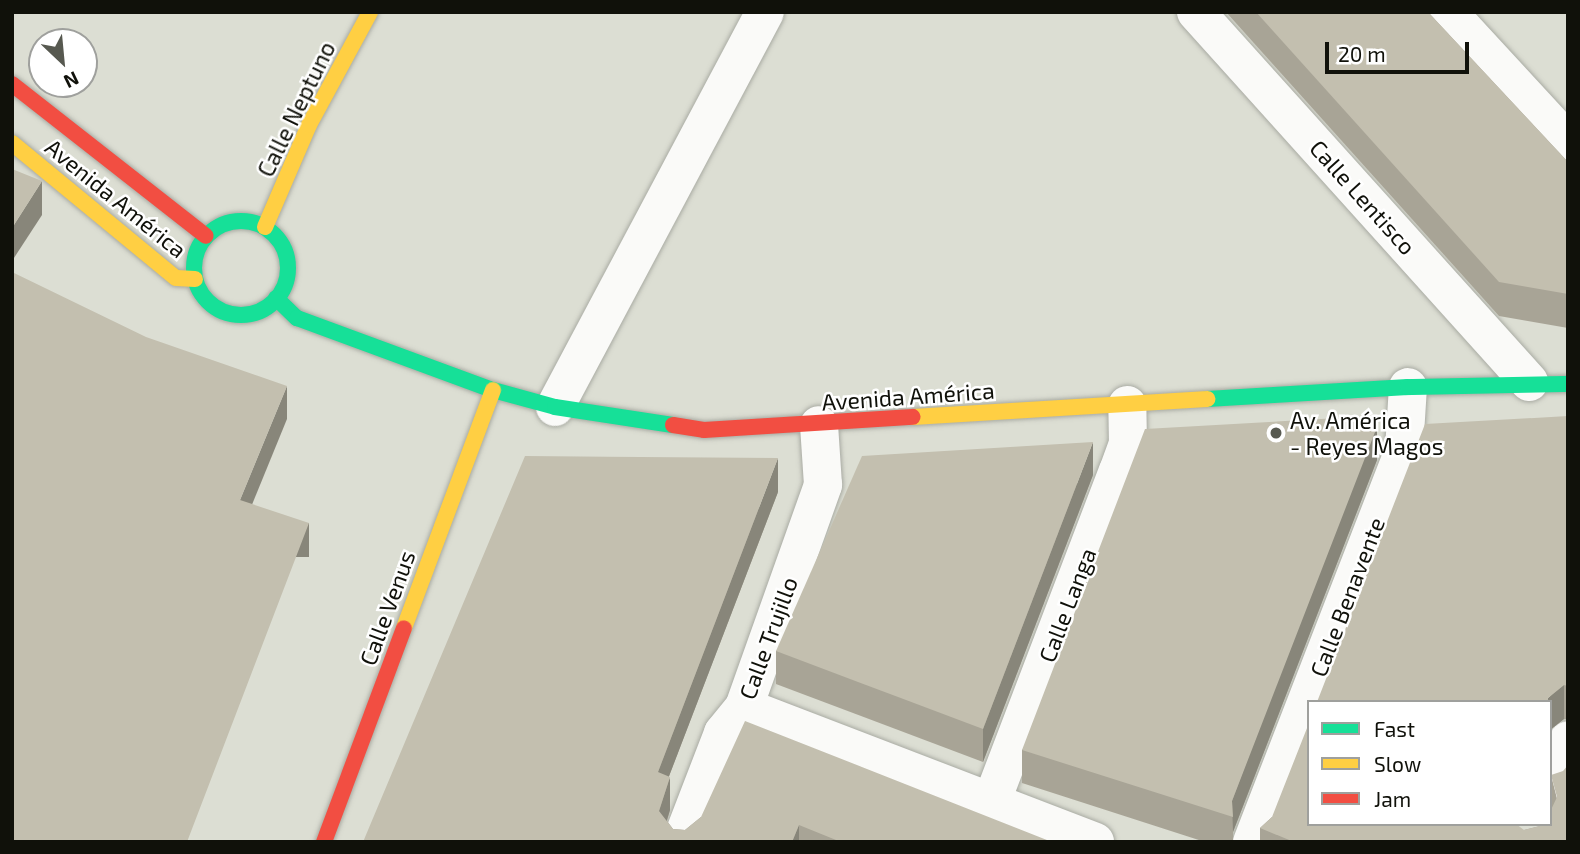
<!DOCTYPE html>
<html>
<head>
<meta charset="utf-8">
<style>
  body { margin:0 }
  #map { position:relative; width:1580px; height:854px; overflow:hidden; background:#dcded3; font-family:"Exo 2",sans-serif }
  div>[style] { position:absolute }
  [style*='--x'] { left:calc(var(--x)*1px); top:calc(var(--y)*1px); width:calc(var(--w)*1px); rotate:calc(var(--a)*1deg) }
  .roads { filter:drop-shadow(0 0 2px #a9aba3) drop-shadow(0 0 2px #a9aba3) }
  .street>* { height:38px; margin:-19px; padding:0 19px; transform-origin:19px; border-radius:19px; background:#fafaf8 }
  .fast>* { height:16px; margin:-8px; padding:0 8px; transform-origin:8px; border-radius:8px; background:#16e098 }
  .fast>.ring { margin:-8px; padding:0; box-sizing:content-box; background:none; border:16px solid #16e098; border-radius:50% }
  .slow>* { height:16px; margin:-8px; padding:0 8px; transform-origin:8px; border-radius:8px; background:#ffcf43 }
  .jam>* { height:16px; margin:-8px; padding:0 8px; transform-origin:8px; border-radius:8px; background:#f24e42 }
  .wall>* { inset:0; background:#a8a496 }
  .shaded-wall>* { inset:0; background:#88867a; transform-origin:0 0 }
  .building>* { inset:0; background:#c3bfaf }
  .dots>* { width:19px; height:19px; translate:-50% -50%; box-sizing:border-box; border:4px solid #fff; border-radius:50% }
  span { translate:-50% -50%; white-space:nowrap; text-align:center; line-height:1.15; -webkit-text-stroke:5px #fff; paint-order:stroke }
  .street-label { font-size:23px; color:#10110a }
  .poi-label { font-size:23px; color:#10110a }
  .left { translate:0 -50%; text-align:left }
  .frame { position:absolute; inset:0; border:14px solid #10110a; pointer-events:none }
  .legend { position:absolute; left:1307px; top:700px; width:245px; height:126px; box-sizing:border-box; background:#fff; border:2px solid #9fa09d; margin:0; padding:9px 12px; list-style:none; font-size:21px; color:#10110a }
  .legend li { display:flex; align-items:center; gap:14px; height:35px }
  .legend b { width:35px; border:2px solid #9fa09d }
  .north { position:absolute; left:28px; top:28px; width:70px; height:70px; box-sizing:border-box; background:#fff; border:2px solid #9fa09d; border-radius:50%; rotate:154deg; font-size:19px; font-weight:700; line-height:28px; text-align:center; color:#10110a }
  .north::after { content:''; display:block; margin:auto; width:24px; height:32px; background:#575950; clip-path:polygon(50% 0,100% 100%,50% 72%,0 100%) }
  .scale { position:absolute; left:1325px; top:42px; width:144px; height:32px; box-sizing:border-box; border:4px solid #10110a; border-top:0; padding-left:9px; font-size:21px; line-height:24px; white-space:nowrap; color:#10110a; -webkit-text-stroke:5px #fff; paint-order:stroke }
</style>
</head>
<body>
<div id="map">
  <div class="roads">
    <div class="street">
      <i style="--x:1196;--y:12;--w:498;--a:48"></i>
      <i style="--x:1448;--y:12;--w:177;--a:47.3"></i>
      <i style="--x:555;--y:407;--w:447;--a:-62"></i>
      <i style="--x:744;--y:707;--w:376;--a:21"></i>
      <i style="--x:1550;--y:787;--w:50;--a:-69"></i>
      <i style="--x:991;--y:803;--w:355;--a:-69.1"></i>
      <i style="--x:1118;--y:471;--w:29;--a:-70"></i>
      <i style="--x:1128;--y:444;--w:39;--a:-91"></i>
      <i style="--x:681;--y:842;--w:117;--a:-68.9"></i>
      <i style="--x:723;--y:733;--w:33;--a:-51"></i>
      <i style="--x:744;--y:707;--w:236;--a:-70.4"></i>
      <i style="--x:823;--y:485;--w:60;--a:-93.8"></i>
      <i style="--x:1252;--y:842;--w:420;--a:-68.8"></i>
      <i style="--x:1404;--y:450;--w:63;--a:-86.4"></i>
    </div>
    <div class="fast">
      <i class="ring" style="left:194px;top:221px;width:78px;height:78px"></i>
      <i style="--x:276;--y:298;--w:29;--a:44"></i>
      <i style="--x:297;--y:318;--w:209;--a:20.2"></i>
      <i style="--x:493;--y:390;--w:64;--a:15.3"></i>
      <i style="--x:555;--y:407;--w:119;--a:8.7"></i>
      <i style="--x:1207;--y:399;--w:201;--a:-3.4"></i>
      <i style="--x:1408;--y:387;--w:160;--a:-1.1"></i>
    </div>
    <div class="slow">
      <i style="--x:12;--y:143;--w:212;--a:39.5"></i>
      <i style="--x:176;--y:278;--w:19;--a:3"></i>
      <i style="--x:265;--y:227;--w:111;--a:-66.7"></i>
      <i style="--x:309;--y:125;--w:128;--a:-61.6"></i>
      <i style="--x:913;--y:417;--w:295;--a:-3.5"></i>
      <i style="--x:404;--y:628;--w:254;--a:-69.5"></i>
    </div>
    <div class="jam">
      <i style="--x:12;--y:84;--w:246;--a:38.1"></i>
      <i style="--x:673;--y:425;--w:31;--a:9"></i>
      <i style="--x:704;--y:430;--w:209;--a:-3.6"></i>
      <i style="--x:324;--y:842;--w:228;--a:-69.5"></i>
    </div>
  </div>
  <div class="wall">
    <i style="clip-path:polygon(1226px 12px,1428px 12px,1568px 162px,1568px 328px,1499px 316px)"></i>
    <i style="clip-path:polygon(1568px 416px,1568px 719px,1564px 719px,1550px 730px,1550px 702px)"></i>
    <i style="clip-path:polygon(1375px 427px,1377px 460px,1233px 832px,1233px 842px,1205px 842px,1022px 783px,1022px 750px)"></i>
    <i style="clip-path:polygon(1093px 475px,983px 762px,776px 684px,776px 651px)"></i>
    <i style="clip-path:polygon(778px 492px,669px 776px,670px 810px,667px 821px,673px 829px,685px 830px,701px 817px,1052px 842px,363px 842px)"></i>
    <i style="clip-path:polygon(1551px 775px,1568px 842px,1260px 842px,1260px 828px,1272px 817px,1524px 830px,1544px 825px,1551px 809px)"></i>
  </div>
  <div class="shaded-wall">
    <i style="clip-path:polygon(42px 181px,42px 215px,12px 261px,12px 228px)"></i>
    <i style="clip-path:polygon(287px 386px,287px 419px,240px 534px,240px 500px)"></i>
    <i style="clip-path:polygon(1375px 416px,1375px 432px,1377px 427px,1377px 460px,1233px 832px,1232px 801px)"></i>
    <i style="clip-path:polygon(1093px 442px,1093px 475px,983px 762px,983px 729px)"></i>
    <i style="clip-path:polygon(778px 458px,778px 492px,658px 805px,658px 772px)"></i>
    <i style="left:309px;top:523px;width:34px;height:342px;rotate:90deg"></i>
    <i style="clip-path:polygon(1564px 685px,1564px 719px,1550px 730px,1550px 702px,1547px 702px,1548px 698px)"></i>
    <i style="clip-path:polygon(670px 777px,670px 810px,660px 842px,659px 811px)"></i>
    <i style="clip-path:polygon(799px 825px,799px 842px,792px 842px)"></i>
  </div>
  <div class="building">
    <i style="clip-path:polygon(1256px 12px,1428px 12px,1568px 162px,1568px 294px,1499px 282px)"></i>
    <i style="clip-path:polygon(12px 169px,42px 181px,12px 228px)"></i>
    <i style="clip-path:polygon(12px 272px,146px 337px,287px 386px,240px 500px,309px 523px,187px 842px,12px 842px)"></i>
    <i style="clip-path:polygon(1375px 416px,1369px 427px,1377px 427px,1232px 801px,1233px 817px,1022px 750px,1145px 429px)"></i>
    <i style="clip-path:polygon(1568px 416px,1568px 686px,1564px 685px,1548px 698px,1547px 702px,1317px 702px,1425px 424px)"></i>
    <i style="clip-path:polygon(1093px 442px,983px 729px,776px 651px,862px 456px)"></i>
    <i style="clip-path:polygon(525px 456px,778px 458px,658px 772px,670px 777px,659px 811px,673px 829px,685px 830px,701px 817px,745px 721px,1052px 842px,841px 842px,799px 825px,792px 842px,363px 842px)"></i>
    <i style="clip-path:polygon(1309px 723px,1309px 824px,1516px 824px,1524px 830px,1544px 825px,1544px 824px,1550px 824px,1550px 812px,1557px 797px,1551px 775px,1563px 771px,1568px 765px,1568px 842px,1294px 842px,1260px 828px,1272px 817px)"></i>
  </div>
  <div class="dots">
    <i style="left:1276px;top:433px;background:#575950"></i>
  </div>
  <div class="street-label">
    <span style="left:296px;top:109px;rotate:-64deg">Calle Neptuno</span>
    <span style="left:1363px;top:197px;rotate:48deg">Calle Lentisco</span>
    <span style="left:116px;top:198px;rotate:39deg">Avenida América</span>
    <span style="left:908px;top:396px;rotate:-4deg">Avenida América</span>
    <span style="left:1347px;top:597px;rotate:-69deg">Calle Benavente</span>
    <span style="left:1067px;top:605px;rotate:-69deg">Calle Langa</span>
    <span style="left:387px;top:608px;rotate:-70deg">Calle Venus</span>
    <span style="left:768px;top:638px;rotate:-70deg">Calle Trujillo</span>
  </div>
  <div class="poi-label">
    <span class="left" style="left:1290px;top:433px">Av. América<br>- Reyes Magos</span>
  </div>
  <div class="frame"></div>
  <ul class="legend">
  <li><b style="height:9px;background:#16e098"></b>Fast</li>
  <li><b style="height:9px;background:#ffcf43"></b>Slow</li>
  <li><b style="height:9px;background:#f24e42"></b>Jam</li>
  </ul>
  <div class="north">N</div>
  <div class="scale">20 m</div>
</div>
</body>
</html>
